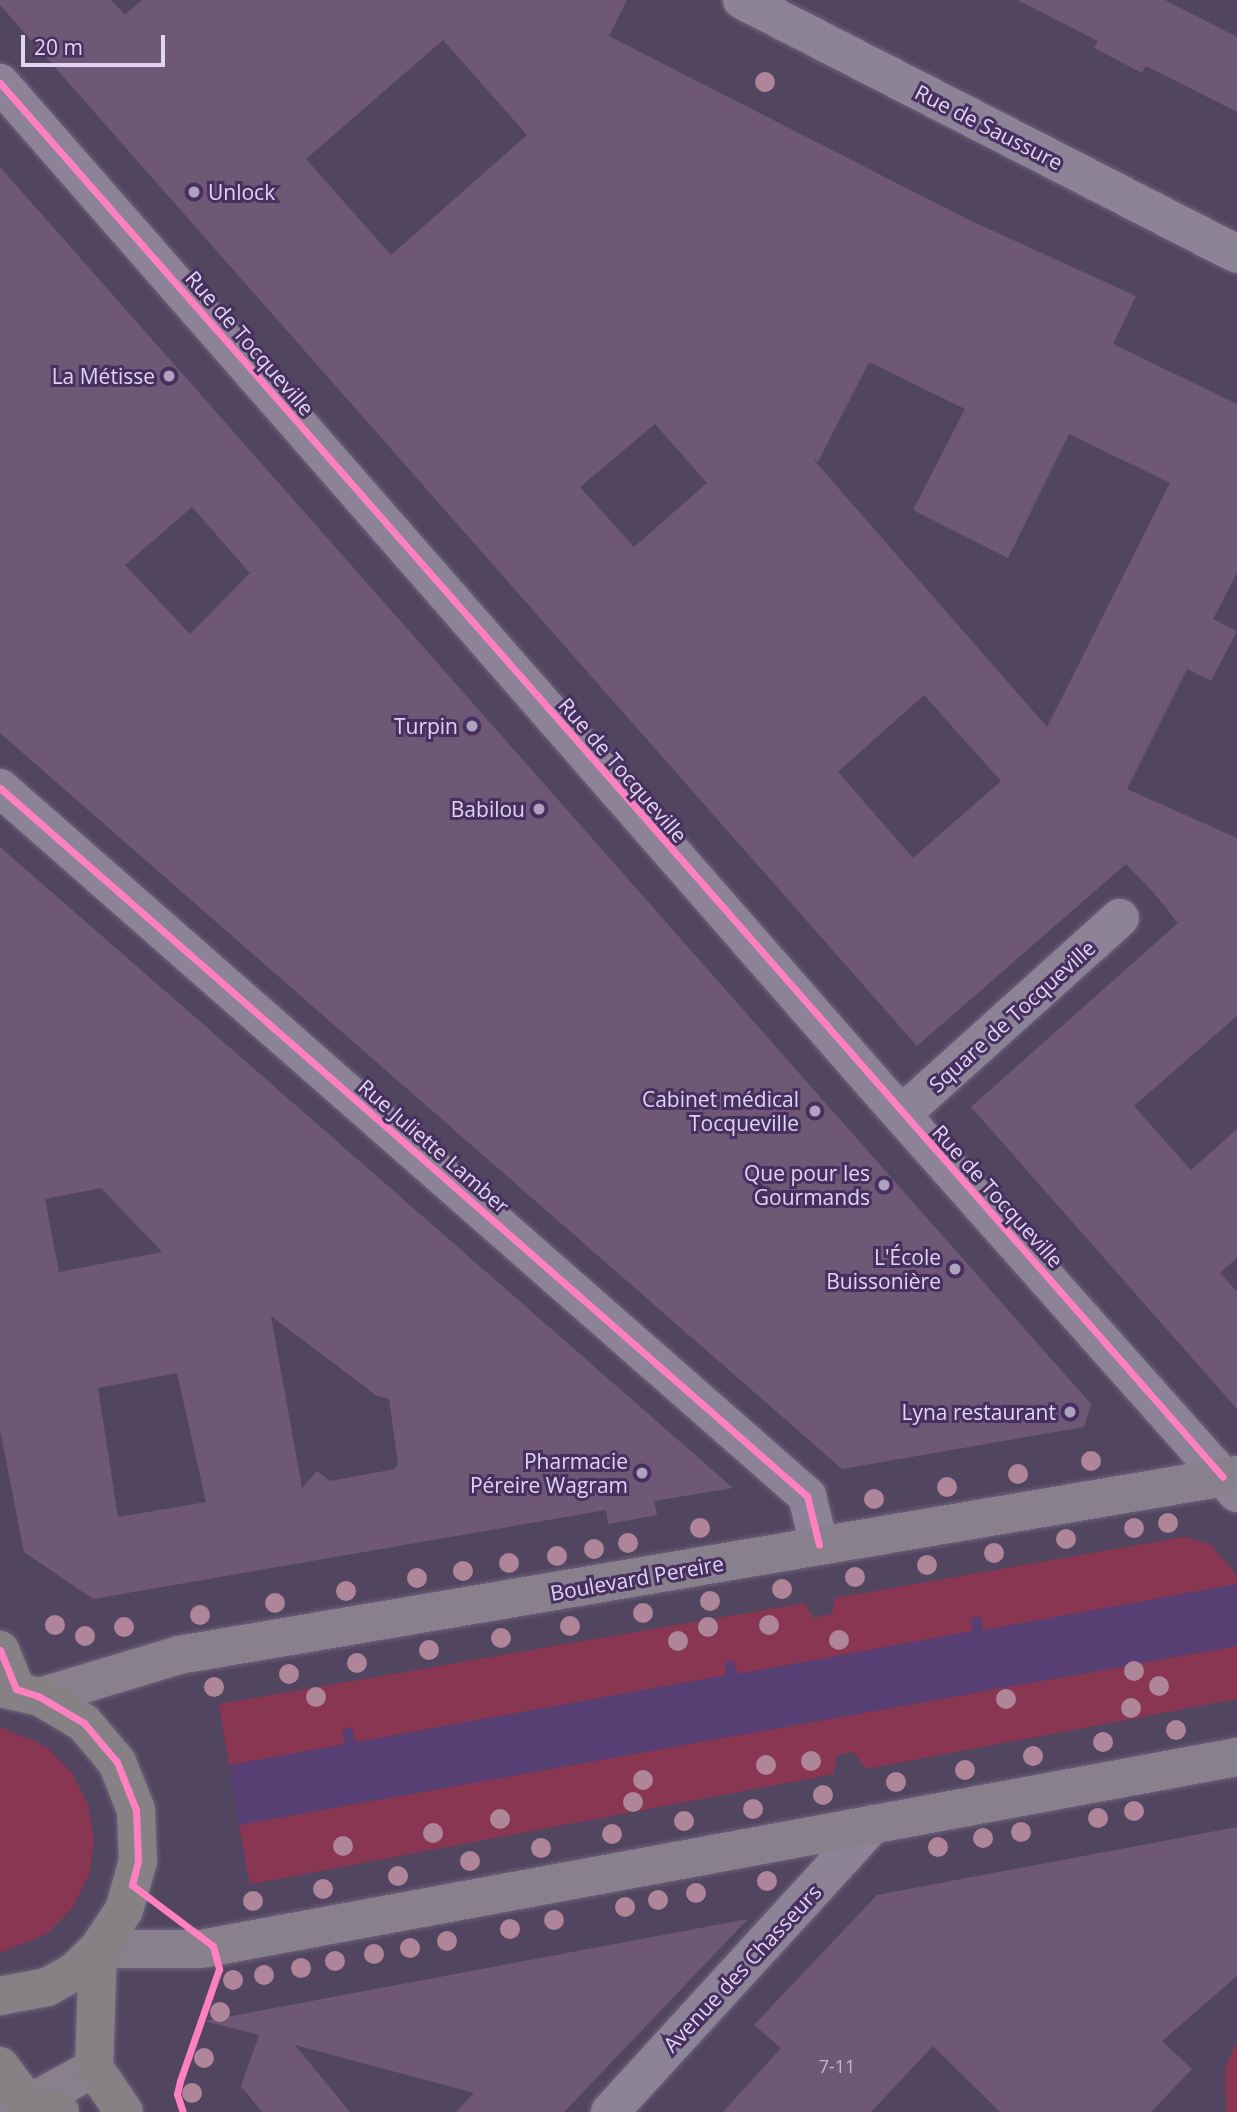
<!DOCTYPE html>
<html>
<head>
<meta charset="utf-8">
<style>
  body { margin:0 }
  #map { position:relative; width:1237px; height:2112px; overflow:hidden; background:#524560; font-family:"Open Sans",sans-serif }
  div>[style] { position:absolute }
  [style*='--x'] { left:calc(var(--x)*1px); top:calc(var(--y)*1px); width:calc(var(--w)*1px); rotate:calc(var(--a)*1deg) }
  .built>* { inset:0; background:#583f73 }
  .green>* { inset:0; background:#893652 }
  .building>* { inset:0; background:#6e5876 }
  .roads { filter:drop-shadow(0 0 2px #6f647c) drop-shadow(0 0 2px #6f647c) }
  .minor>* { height:38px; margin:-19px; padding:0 19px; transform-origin:19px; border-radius:19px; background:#8c8396 }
  .secondary>* { height:38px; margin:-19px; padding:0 19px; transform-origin:19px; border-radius:19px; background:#88808d }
  .primary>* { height:38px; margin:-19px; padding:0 19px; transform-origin:19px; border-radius:19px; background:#868185 }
  .cycleway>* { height:7px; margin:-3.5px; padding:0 3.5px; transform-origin:3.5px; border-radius:3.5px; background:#ff80c0 }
  .trees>* { width:20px; height:20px; margin:-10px; border-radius:50%; background:#ae8599 }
  .dots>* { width:19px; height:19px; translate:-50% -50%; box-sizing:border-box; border:4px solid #472f5f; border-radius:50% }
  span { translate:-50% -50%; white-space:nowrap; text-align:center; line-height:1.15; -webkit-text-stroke:6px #472f5f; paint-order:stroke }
  .number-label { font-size:18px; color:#c4b5d3 }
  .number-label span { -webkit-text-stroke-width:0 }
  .street-label { font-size:21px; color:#e1d4f2 }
  .poi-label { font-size:21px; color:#e1d4f2 }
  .left { translate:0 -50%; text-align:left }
  .right { translate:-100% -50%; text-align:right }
  .scale { position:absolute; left:21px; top:35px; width:144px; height:32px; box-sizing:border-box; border:4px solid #e1d4f2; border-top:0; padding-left:9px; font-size:21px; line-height:24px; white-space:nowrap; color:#e1d4f2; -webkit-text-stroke:5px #472f5f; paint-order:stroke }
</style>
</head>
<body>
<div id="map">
  <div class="built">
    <i style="clip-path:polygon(1237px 1584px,1237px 1646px,239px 1825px,229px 1765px,345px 1744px,342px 1730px,353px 1727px,356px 1742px,725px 1675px,725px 1662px,733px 1660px,738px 1674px,972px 1631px,971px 1618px,981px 1616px,984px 1630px)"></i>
  </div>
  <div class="green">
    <i style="clip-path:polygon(1184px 1537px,1210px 1544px,1237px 1575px,1237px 1584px,983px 1630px,981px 1616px,971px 1618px,972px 1631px,738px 1674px,733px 1660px,725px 1662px,726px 1675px,356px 1742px,352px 1727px,342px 1730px,345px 1744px,229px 1765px,219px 1704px,804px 1603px,814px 1618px,832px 1614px,835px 1598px)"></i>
    <i style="clip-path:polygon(1237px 1646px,1237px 1699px,866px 1769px,854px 1752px,837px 1755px,834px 1774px,251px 1884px,248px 1875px,239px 1825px)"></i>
    <i style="clip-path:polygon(0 1727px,47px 1747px,72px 1773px,88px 1805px,94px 1840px,89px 1875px,73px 1907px,48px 1933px,0 1953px)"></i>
    <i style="clip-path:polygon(1237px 2042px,1237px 2112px,1226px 2112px,1225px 2068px)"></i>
  </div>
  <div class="building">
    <i style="clip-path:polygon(evenodd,0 0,111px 0,125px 15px,142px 0,627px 0,609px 36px,967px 219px,1136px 296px,1113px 344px,1237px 404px,1237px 573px,1213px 619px,1237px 631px,1211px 681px,1187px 669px,1127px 789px,1237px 838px,1237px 1016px,1134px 1106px,1191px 1170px,1237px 1129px,1237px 1258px,1220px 1273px,1237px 1292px,1237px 1409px,971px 1107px,1178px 923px,1153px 892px,1126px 864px,917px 1046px,0 5px,0 0,443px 40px,527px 135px,391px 255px,306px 159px,443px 40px,0 0,869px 362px,965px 409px,913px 510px,1008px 558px,1069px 434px,1170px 483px,1047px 727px,813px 459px,818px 462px,869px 362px,0 0,655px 424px,707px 483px,634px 547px,580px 487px,655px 424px,0 0,924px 695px,1001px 781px,913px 858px,838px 772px,924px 695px)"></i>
    <i style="clip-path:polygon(1017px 0,1165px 0,1237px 37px,1237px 112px,1146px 66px,1142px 73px,1094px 48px,1098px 41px)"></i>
    <i style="clip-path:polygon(evenodd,0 167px,1091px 1404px,1084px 1427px,842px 1469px,0 733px,0 167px,192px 507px,250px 573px,190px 634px,125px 565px,192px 507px)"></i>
    <i style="clip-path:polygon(evenodd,0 847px,211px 1031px,733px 1488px,654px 1501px,657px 1515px,608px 1524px,606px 1510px,93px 1599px,24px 1552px,0 1430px,0 847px,101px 1188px,162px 1252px,59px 1272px,45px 1199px,101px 1188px,0 847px,271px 1316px,377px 1396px,389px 1399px,398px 1464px,395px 1469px,330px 1481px,317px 1471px,302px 1488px,271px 1316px,0 847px,177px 1373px,206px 1502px,118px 1517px,98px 1388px,177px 1373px)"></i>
    <i style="clip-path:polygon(1237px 1827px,1237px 1976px,1162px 2041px,1192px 2069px,1151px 2112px,1000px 2112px,933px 2046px,871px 2112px,723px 2112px,781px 2048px,754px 2025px,877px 1895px)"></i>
    <i style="clip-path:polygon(748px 1919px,564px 2112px,456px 2112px,474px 2093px,295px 2045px,350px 2112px,262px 2112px,241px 2086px,259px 2035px,205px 2021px)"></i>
  </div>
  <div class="roads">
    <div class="minor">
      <i style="--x:742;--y:0;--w:556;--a:27.16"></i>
      <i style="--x:0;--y:83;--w:1329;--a:48.87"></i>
      <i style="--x:874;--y:1084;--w:547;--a:48.41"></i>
      <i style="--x:0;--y:788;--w:1074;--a:41.26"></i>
      <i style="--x:807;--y:1496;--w:50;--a:76.2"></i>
      <i style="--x:902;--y:1114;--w:293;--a:-42"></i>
      <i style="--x:610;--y:2112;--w:390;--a:-47.6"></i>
    </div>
    <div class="secondary">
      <i style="--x:40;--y:1697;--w:145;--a:-16.8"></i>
      <i style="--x:179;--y:1655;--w:1073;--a:-9.66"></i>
      <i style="--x:98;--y:1949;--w:103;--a:0"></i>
      <i style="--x:201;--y:1949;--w:1054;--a:-10.5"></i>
      <i style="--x:14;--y:2112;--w:91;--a:-28.8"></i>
    </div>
    <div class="primary">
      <i style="--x:0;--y:1650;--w:42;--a:67.7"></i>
      <i style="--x:0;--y:1688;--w:41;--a:12.7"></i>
      <i style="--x:40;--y:1697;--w:51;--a:30.6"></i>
      <i style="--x:84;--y:1723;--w:51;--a:49.8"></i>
      <i style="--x:117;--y:1762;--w:52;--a:68.4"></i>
      <i style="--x:136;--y:1810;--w:51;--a:87.8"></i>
      <i style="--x:138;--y:1861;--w:51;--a:105.9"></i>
      <i style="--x:124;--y:1910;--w:47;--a:123.7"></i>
      <i style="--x:98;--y:1949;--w:33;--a:136"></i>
      <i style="--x:74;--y:1972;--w:31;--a:151"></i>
      <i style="--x:47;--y:1987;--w:48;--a:169.2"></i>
      <i style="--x:98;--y:1949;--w:119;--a:91.9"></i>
      <i style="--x:94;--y:2068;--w:53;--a:55.7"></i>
      <i style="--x:0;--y:2066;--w:47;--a:53.6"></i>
      <i style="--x:28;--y:2104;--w:33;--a:14"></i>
    </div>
  </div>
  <div class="cycleway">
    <i style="--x:0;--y:83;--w:1854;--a:48.74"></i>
    <i style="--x:0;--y:788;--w:1074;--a:41.26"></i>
    <i style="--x:807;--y:1496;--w:50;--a:76.2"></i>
    <i style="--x:0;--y:1650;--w:42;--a:67.7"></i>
    <i style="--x:16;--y:1689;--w:25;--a:18"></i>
    <i style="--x:40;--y:1697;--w:51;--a:30.6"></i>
    <i style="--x:84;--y:1723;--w:51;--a:49.8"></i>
    <i style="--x:117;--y:1762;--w:52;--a:68.4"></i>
    <i style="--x:136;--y:1810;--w:51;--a:87.8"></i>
    <i style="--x:138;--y:1861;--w:25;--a:104"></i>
    <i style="--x:132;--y:1885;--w:101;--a:37"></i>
    <i style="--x:213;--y:1946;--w:24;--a:75"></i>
    <i style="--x:219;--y:1969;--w:119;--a:109.2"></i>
    <i style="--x:180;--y:2081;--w:13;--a:103"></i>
    <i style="--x:177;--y:2094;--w:19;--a:72"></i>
  </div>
  <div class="trees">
    <i style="left:765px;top:82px"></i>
    <i style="left:1091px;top:1461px"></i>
    <i style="left:1018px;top:1474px"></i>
    <i style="left:947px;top:1487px"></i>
    <i style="left:874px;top:1499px"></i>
    <i style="left:1168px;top:1523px"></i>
    <i style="left:700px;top:1528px"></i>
    <i style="left:1134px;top:1528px"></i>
    <i style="left:1066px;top:1539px"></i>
    <i style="left:628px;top:1543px"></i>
    <i style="left:594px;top:1549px"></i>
    <i style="left:994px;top:1553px"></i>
    <i style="left:557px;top:1556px"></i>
    <i style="left:509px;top:1563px"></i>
    <i style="left:927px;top:1565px"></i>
    <i style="left:463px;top:1571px"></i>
    <i style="left:855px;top:1577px"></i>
    <i style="left:417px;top:1578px"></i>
    <i style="left:782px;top:1589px"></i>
    <i style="left:346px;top:1591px"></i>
    <i style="left:710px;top:1601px"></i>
    <i style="left:275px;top:1603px"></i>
    <i style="left:643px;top:1613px"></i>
    <i style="left:200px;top:1615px"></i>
    <i style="left:55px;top:1625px"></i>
    <i style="left:769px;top:1625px"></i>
    <i style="left:570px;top:1626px"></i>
    <i style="left:124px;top:1627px"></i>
    <i style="left:708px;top:1627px"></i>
    <i style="left:85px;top:1636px"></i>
    <i style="left:501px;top:1638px"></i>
    <i style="left:839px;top:1640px"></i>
    <i style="left:678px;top:1641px"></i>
    <i style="left:429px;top:1650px"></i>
    <i style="left:357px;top:1663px"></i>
    <i style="left:1134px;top:1671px"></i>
    <i style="left:289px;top:1674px"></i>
    <i style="left:1159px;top:1686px"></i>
    <i style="left:214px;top:1687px"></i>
    <i style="left:316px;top:1697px"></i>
    <i style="left:1006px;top:1699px"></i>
    <i style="left:1131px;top:1708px"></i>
    <i style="left:1176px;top:1730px"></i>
    <i style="left:1103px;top:1742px"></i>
    <i style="left:1033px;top:1756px"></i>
    <i style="left:811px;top:1761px"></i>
    <i style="left:766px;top:1765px"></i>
    <i style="left:965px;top:1770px"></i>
    <i style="left:643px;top:1780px"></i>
    <i style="left:896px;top:1782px"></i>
    <i style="left:823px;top:1795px"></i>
    <i style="left:633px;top:1802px"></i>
    <i style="left:753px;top:1809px"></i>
    <i style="left:1134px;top:1811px"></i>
    <i style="left:1098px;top:1818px"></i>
    <i style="left:500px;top:1819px"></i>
    <i style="left:684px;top:1821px"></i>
    <i style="left:1021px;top:1832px"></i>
    <i style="left:433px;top:1833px"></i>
    <i style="left:612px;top:1834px"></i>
    <i style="left:983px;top:1838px"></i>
    <i style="left:343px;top:1846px"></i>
    <i style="left:938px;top:1847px"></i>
    <i style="left:541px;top:1848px"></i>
    <i style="left:470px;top:1861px"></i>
    <i style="left:398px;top:1876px"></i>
    <i style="left:767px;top:1881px"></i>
    <i style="left:323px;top:1889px"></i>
    <i style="left:696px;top:1893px"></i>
    <i style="left:658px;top:1900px"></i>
    <i style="left:253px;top:1901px"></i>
    <i style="left:625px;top:1907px"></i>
    <i style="left:554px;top:1920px"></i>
    <i style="left:510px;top:1929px"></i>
    <i style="left:447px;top:1941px"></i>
    <i style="left:410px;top:1948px"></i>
    <i style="left:374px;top:1954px"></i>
    <i style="left:335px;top:1961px"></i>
    <i style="left:301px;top:1968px"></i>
    <i style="left:264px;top:1975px"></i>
    <i style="left:233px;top:1980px"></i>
    <i style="left:220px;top:2012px"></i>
    <i style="left:204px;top:2058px"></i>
    <i style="left:192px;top:2093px"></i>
  </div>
  <div class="dots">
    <i style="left:194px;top:192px;background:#afa2bf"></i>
    <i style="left:169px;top:376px;background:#afa2bf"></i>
    <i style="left:472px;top:726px;background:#afa2bf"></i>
    <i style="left:539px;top:809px;background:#afa2bf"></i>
    <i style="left:815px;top:1111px;background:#afa2bf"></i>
    <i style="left:884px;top:1185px;background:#afa2bf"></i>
    <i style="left:955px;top:1269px;background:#afa2bf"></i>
    <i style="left:1070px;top:1412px;background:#afa2bf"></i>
    <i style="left:642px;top:1473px;background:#afa2bf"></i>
  </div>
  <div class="number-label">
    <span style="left:837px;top:2066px">7-11</span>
  </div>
  <div class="street-label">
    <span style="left:989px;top:127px;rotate:27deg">Rue de Saussure</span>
    <span style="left:250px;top:343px;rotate:49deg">Rue de Tocqueville</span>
    <span style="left:623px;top:770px;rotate:49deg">Rue de Tocqueville</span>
    <span style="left:1012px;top:1016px;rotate:-42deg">Square de Tocqueville</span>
    <span style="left:434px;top:1146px;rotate:41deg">Rue Juliette Lamber</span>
    <span style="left:998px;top:1196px;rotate:48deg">Rue de Tocqueville</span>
    <span style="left:637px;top:1578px;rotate:-10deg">Boulevard Pereire</span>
    <span style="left:742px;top:1968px;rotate:-47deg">Avenue des Chasseurs</span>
  </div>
  <div class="poi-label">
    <span class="left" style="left:208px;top:192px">Unlock</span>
    <span class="right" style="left:155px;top:376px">La Métisse</span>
    <span class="right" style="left:458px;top:726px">Turpin</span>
    <span class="right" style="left:525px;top:809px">Babilou</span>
    <span class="right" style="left:799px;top:1111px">Cabinet médical<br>Tocqueville</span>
    <span class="right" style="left:870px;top:1185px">Que pour les<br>Gourmands</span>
    <span class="right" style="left:941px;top:1269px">L'École<br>Buissonière</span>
    <span class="right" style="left:1056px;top:1412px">Lyna restaurant</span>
    <span class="right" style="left:628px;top:1473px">Pharmacie<br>Péreire Wagram</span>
  </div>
  <div class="scale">20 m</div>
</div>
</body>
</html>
